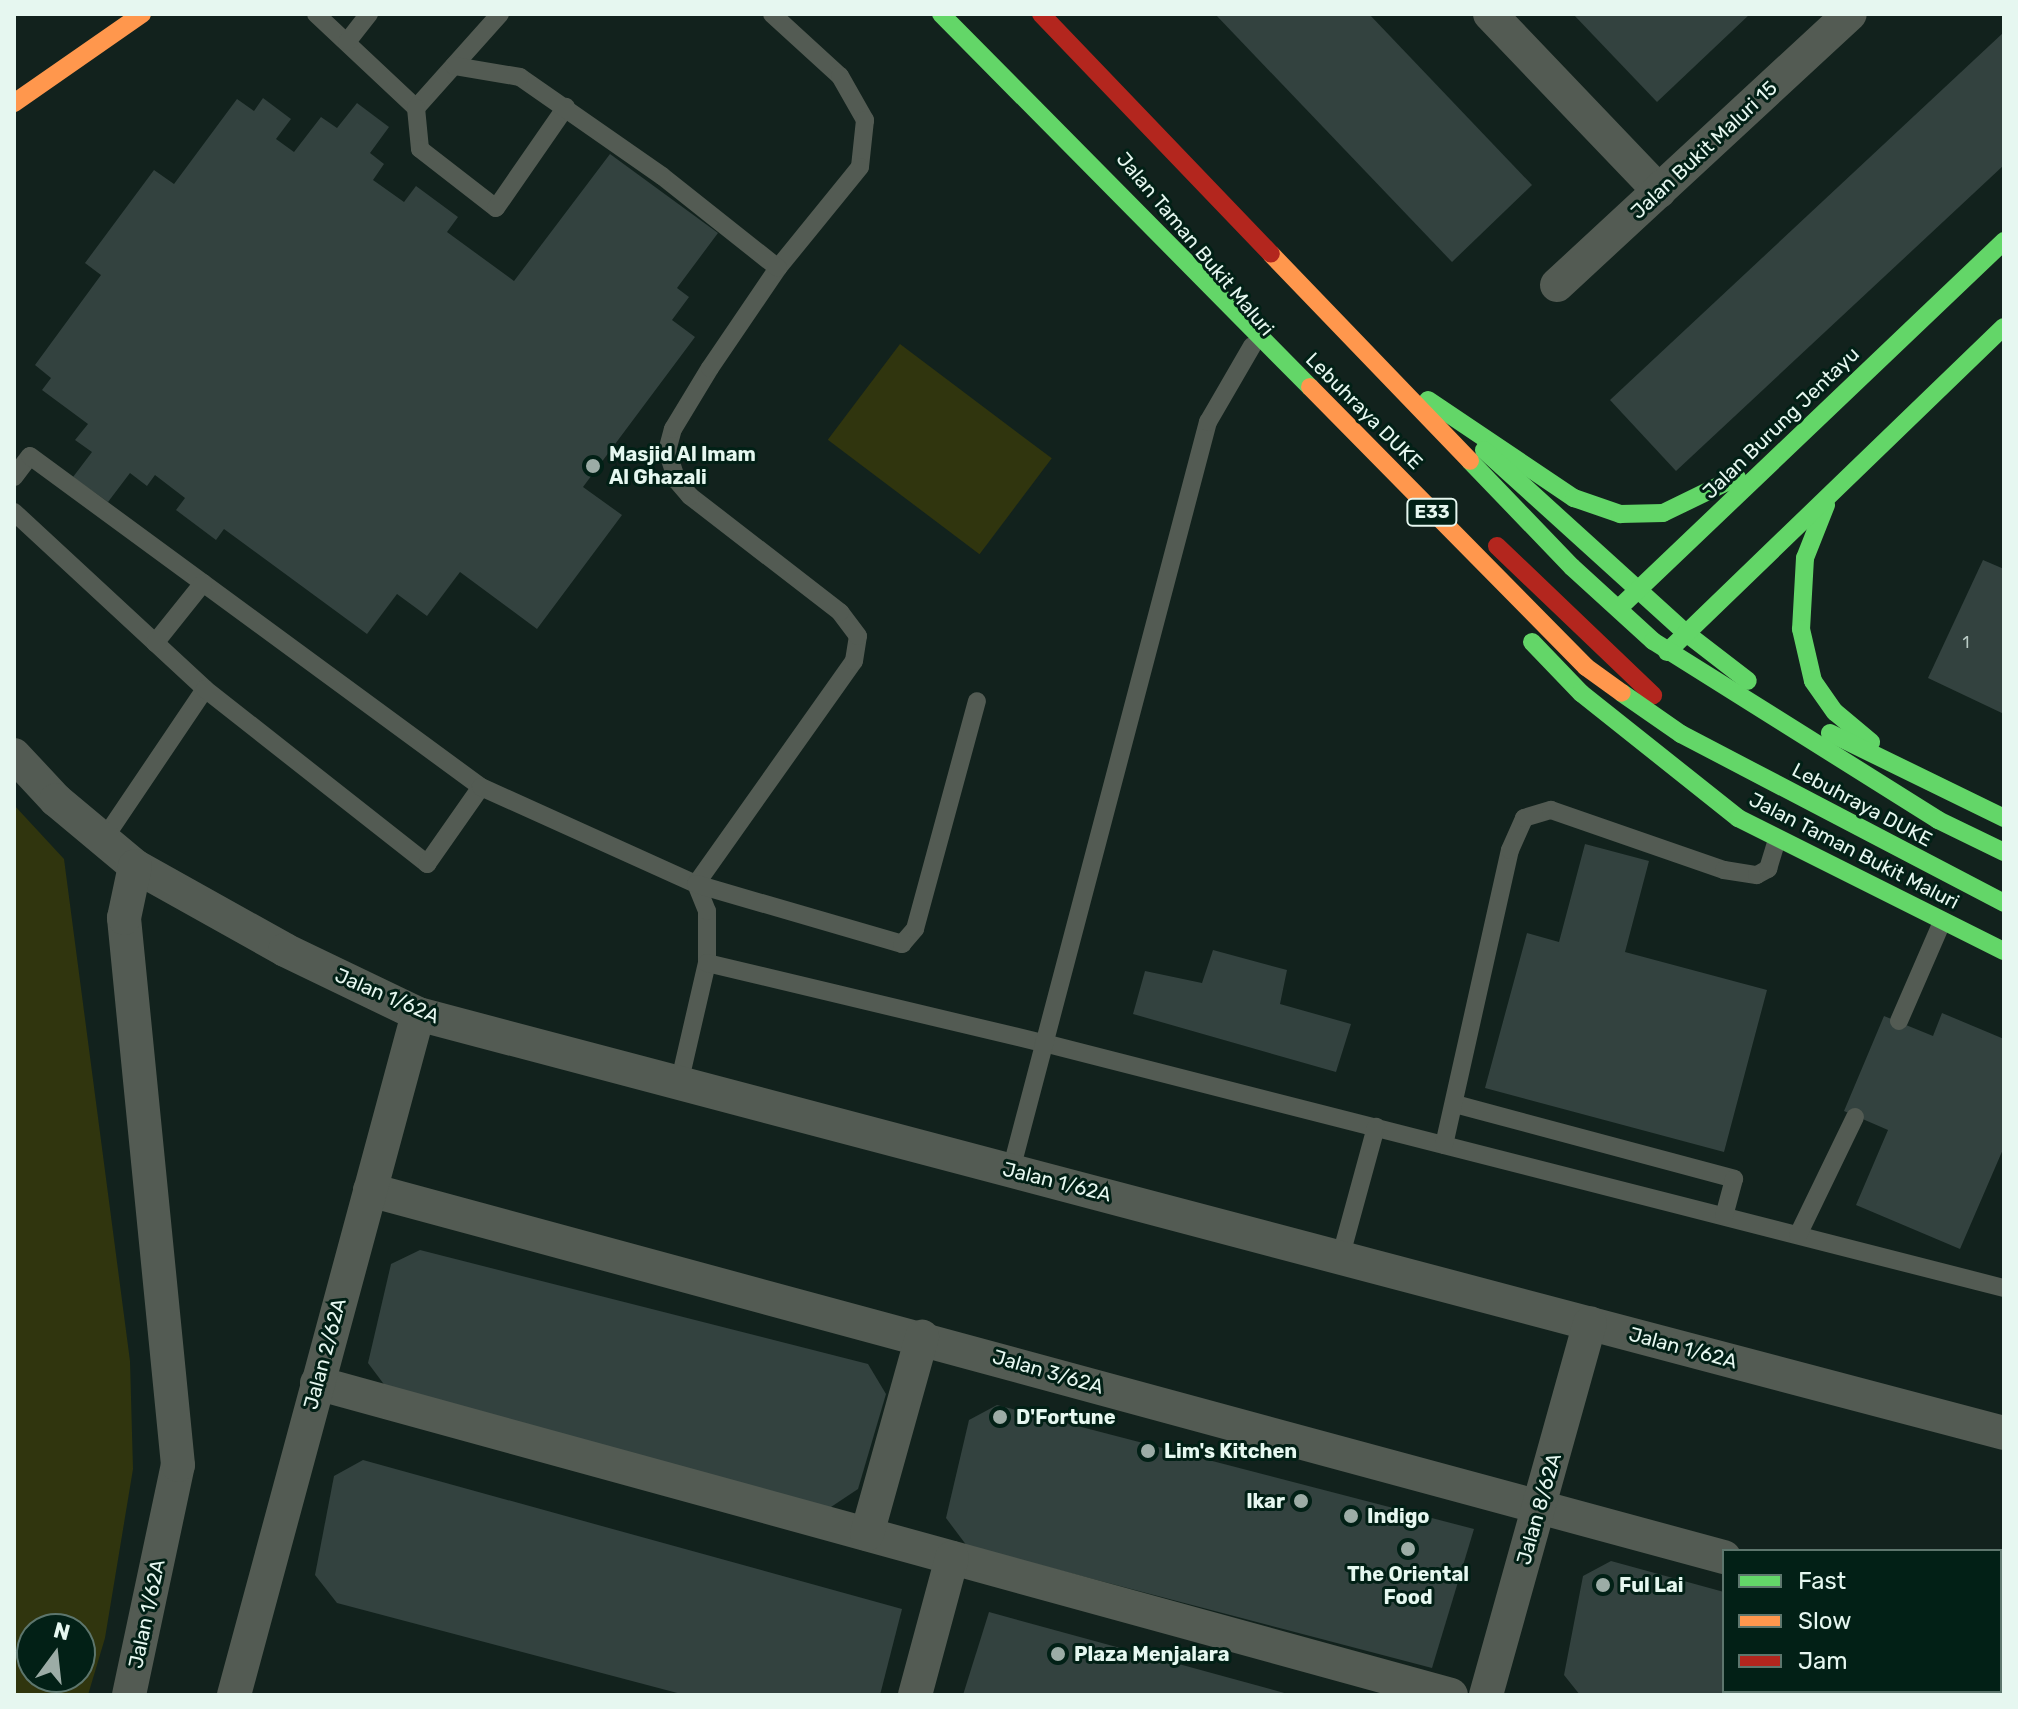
<!DOCTYPE html>
<html>
<head>
<meta charset="utf-8">
<style>
  body { margin:0 }
  #map { position:relative; width:2018px; height:1709px; overflow:hidden; background:#12221d; font-family:Rubik,sans-serif }
  div>[style] { position:absolute }
  [style*='--x'] { left:calc(var(--x)*1px); top:calc(var(--y)*1px); width:calc(var(--w)*1px); rotate:calc(var(--a)*1deg) }
  .green>* { inset:0; background:#30350e; transform-origin:0 0 }
  .building>* { inset:0; background:#33423f }
  .lane>* { height:18px; margin:-9px; padding:0 9px; transform-origin:9px; border-radius:9px; background:#535b53 }
  .street>* { height:34px; margin:-17px; padding:0 17px; transform-origin:17px; border-radius:17px; background:#535b53 }
  .fast>* { height:18px; margin:-9px; padding:0 9px; transform-origin:9px; border-radius:9px; background:#63d668 }
  .slow>* { height:18px; margin:-9px; padding:0 9px; transform-origin:9px; border-radius:9px; background:#ff974d }
  .jam>* { height:18px; margin:-9px; padding:0 9px; transform-origin:9px; border-radius:9px; background:#b3261e }
  .fast-bridge>* { height:18px; margin:-9px; padding:0 9px; transform-origin:9px; border-radius:9px; background:#63d668 }
  .slow-bridge>* { height:18px; margin:-9px; padding:0 9px; transform-origin:9px; border-radius:9px; background:#ff974d }
  .jam-bridge>* { height:18px; margin:-9px; padding:0 9px; transform-origin:9px; border-radius:9px; background:#b3261e }
  .dots>* { width:22px; height:22px; translate:-50% -50%; box-sizing:border-box; border:4px solid #022016; border-radius:50% }
  span { translate:-50% -50%; white-space:nowrap; text-align:center; line-height:1.15; -webkit-text-stroke:6px #022016; paint-order:stroke }
  .number-label { font-size:16px; color:#b9cac4 }
  .number-label span { -webkit-text-stroke-width:0 }
  .shield-label span { padding:2px 6px; background:#022016; border:2px solid; border-radius:6px; -webkit-text-stroke-width:0 }
  .shield-label { font-size:18px; color:#e6f7f0; font-weight:700 }
  .street-label { font-size:20px; color:#e6f7f0 }
  .poi-label { font-size:20px; color:#e6f7f0; font-weight:700 }
  .left { translate:0 -50%; text-align:left }
  .right { translate:-100% -50%; text-align:right }
  .frame { position:absolute; inset:0; border:16px solid #e6f7f0; pointer-events:none }
  .legend { position:absolute; left:1722px; top:1549px; width:280px; height:144px; box-sizing:border-box; background:#022016; border:2px solid #5d766d; margin:0; padding:10px 14px; list-style:none; font-size:24px; color:#e6f7f0 }
  .legend li { display:flex; align-items:center; gap:16px; height:40px }
  .legend b { width:40px; border:2px solid #5d766d }
  .north { position:absolute; left:16px; top:1613px; width:80px; height:80px; box-sizing:border-box; background:#022016; border:2px solid #5d766d; border-radius:50%; rotate:15deg; font-size:22px; font-weight:700; line-height:32px; text-align:center; color:#e6f7f0 }
  .north::after { content:''; display:block; margin:auto; width:28px; height:36px; background:#9caca6; clip-path:polygon(50% 0,100% 100%,50% 72%,0 100%) }
</style>
</head>
<body>
<div id="map">
  <div class="green">
    <i style="left:900px;top:344px;width:190px;height:120px;rotate:37deg"></i>
    <i style="clip-path:polygon(evenodd,14px 805px,64px 859px,130px 1361px,133px 1469px,105px 1638px,88px 1695px,14px 1695px,14px 805px,32px 1629px,80px 1629px,80px 1677px,32px 1677px,32px 1629px)"></i>
  </div>
  <div class="building">
    <i style="clip-path:polygon(1215px 14px,1369px 14px,1532px 185px,1452px 262px)"></i>
    <i style="clip-path:polygon(1573px 14px,1750px 14px,1657px 102px)"></i>
    <i style="clip-path:polygon(2004px 32px,2004px 165px,1676px 471px,1610px 400px)"></i>
    <i style="clip-path:polygon(263px 98px,291px 119px,276px 139px,294px 152px,321px 117px,337px 128px,357px 103px,389px 127px,370px 153px,384px 164px,373px 180px,404px 202px,416px 186px,458px 217px,447px 232px,514px 281px,610px 154px,718px 233px,677px 288px,689px 297px,672px 320px,695px 337px,583px 487px,622px 515px,537px 629px,460px 572px,427px 616px,397px 594px,367px 634px,224px 529px,216px 540px,176px 510px,185px 498px,155px 475px,147px 486px,130px 473px,108px 502px,73px 477px,92px 452px,75px 440px,88px 424px,42px 390px,51px 378px,35px 365px,101px 275px,85px 263px,154px 170px,174px 184px,237px 99px,254px 111px)"></i>
    <i style="clip-path:polygon(1983px 560px,2004px 569px,2004px 714px,1928px 678px)"></i>
    <i style="clip-path:polygon(1585px 844px,1649px 861px,1625px 952px,1767px 990px,1724px 1152px,1485px 1088px,1527px 933px,1559px 942px)"></i>
    <i style="clip-path:polygon(1213px 950px,1287px 970px,1280px 1004px,1351px 1024px,1336px 1072px,1133px 1014px,1145px 971px,1202px 983px)"></i>
    <i style="clip-path:polygon(1942px 1013px,2004px 1039px,2004px 1147px,1960px 1249px,1856px 1205px,1888px 1130px,1844px 1111px,1884px 1016px,1933px 1036px)"></i>
    <i style="clip-path:polygon(420px 1250px,868px 1364px,886px 1394px,858px 1489px,828px 1509px,389px 1391px,368px 1363px,391px 1264px)"></i>
    <i style="clip-path:polygon(997px 1405px,1474px 1529px,1432px 1668px,967px 1546px,946px 1518px,969px 1420px)"></i>
    <i style="clip-path:polygon(363px 1460px,902px 1609px,880px 1695px,685px 1695px,337px 1603px,315px 1575px,334px 1476px)"></i>
    <i style="clip-path:polygon(1611px 1561px,1724px 1592px,1724px 1691px,1852px 1691px,1851px 1695px,1580px 1695px,1564px 1675px,1583px 1576px)"></i>
    <i style="clip-path:polygon(989px 1612px,1288px 1694px,1288px 1695px,963px 1695px)"></i>
    <i style="clip-path:polygon(2000px 1666px,2004px 1695px,1897px 1695px,2000px 1691px)"></i>
  </div>
  <div class="lane">
    <i style="--x:316;--y:14;--w:137;--a:43.2"></i>
    <i style="--x:416;--y:108;--w:126;--a:-48.2"></i>
    <i style="--x:772;--y:14;--w:92;--a:42.4"></i>
    <i style="--x:840;--y:76;--w:51;--a:60.4"></i>
    <i style="--x:865;--y:120;--w:47;--a:96.1"></i>
    <i style="--x:860;--y:167;--w:130;--a:129.1"></i>
    <i style="--x:347;--y:42;--w:36;--a:-52"></i>
    <i style="--x:416;--y:108;--w:41;--a:84.4"></i>
    <i style="--x:420;--y:149;--w:96;--a:37.8"></i>
    <i style="--x:496;--y:208;--w:123;--a:-55.3"></i>
    <i style="--x:14;--y:477;--w:26;--a:-53"></i>
    <i style="--x:30;--y:456;--w:559;--a:36.28"></i>
    <i style="--x:14;--y:512;--w:260;--a:42.8"></i>
    <i style="--x:205;--y:689;--w:182;--a:124"></i>
    <i style="--x:155;--y:643;--w:77;--a:-51.3"></i>
    <i style="--x:205;--y:689;--w:283;--a:38.2"></i>
    <i style="--x:427;--y:864;--w:94;--a:-55"></i>
    <i style="--x:481;--y:787;--w:236;--a:24.3"></i>
    <i style="--x:696;--y:884;--w:273;--a:-54.7"></i>
    <i style="--x:854;--y:661;--w:25;--a:-81"></i>
    <i style="--x:858;--y:636;--w:30;--a:-127"></i>
    <i style="--x:840;--y:612;--w:190;--a:-142.3"></i>
    <i style="--x:690;--y:496;--w:20;--a:-131"></i>
    <i style="--x:677;--y:481;--w:32;--a:-108"></i>
    <i style="--x:667;--y:451;--w:23;--a:-75"></i>
    <i style="--x:673;--y:429;--w:71;--a:-58.8"></i>
    <i style="--x:710;--y:368;--w:121;--a:-55.8"></i>
    <i style="--x:778;--y:268;--w:148;--a:-141.6"></i>
    <i style="--x:662;--y:176;--w:173;--a:-145.1"></i>
    <i style="--x:520;--y:77;--w:67;--a:-170.5"></i>
    <i style="--x:707;--y:963;--w:52;--a:-90"></i>
    <i style="--x:707;--y:911;--w:29;--a:-112"></i>
    <i style="--x:696;--y:884;--w:215;--a:16.2"></i>
    <i style="--x:902;--y:944;--w:20;--a:-49"></i>
    <i style="--x:915;--y:929;--w:236;--a:-74.8"></i>
    <i style="--x:1899;--y:1021;--w:108;--a:-66.5"></i>
    <i style="--x:679;--y:1084;--w:124;--a:-77"></i>
    <i style="--x:707;--y:963;--w:346;--a:13.4"></i>
    <i style="--x:1044;--y:1043;--w:991;--a:14.32"></i>
    <i style="--x:1455;--y:1104;--w:289;--a:15"></i>
    <i style="--x:1734;--y:1179;--w:38;--a:105"></i>
    <i style="--x:1444;--y:1145;--w:302;--a:-77.4"></i>
    <i style="--x:1510;--y:850;--w:35;--a:-66"></i>
    <i style="--x:1524;--y:818;--w:28;--a:-17"></i>
    <i style="--x:1551;--y:810;--w:183;--a:19.1"></i>
    <i style="--x:1724;--y:870;--w:33;--a:9"></i>
    <i style="--x:1757;--y:875;--w:13;--a:-29"></i>
    <i style="--x:1768;--y:869;--w:30;--a:-73"></i>
    <i style="--x:1011;--y:1170;--w:774;--a:-75.25"></i>
    <i style="--x:1208;--y:422;--w:88;--a:-59.9"></i>
    <i style="--x:1798;--y:1235;--w:131;--a:-64.2"></i>
    <i style="--x:1341;--y:1255;--w:133;--a:-74.7"></i>
  </div>
  <div class="street">
    <i style="--x:1490;--y:14;--w:245;--a:46.3"></i>
    <i style="--x:1557;--y:285;--w:399;--a:-42.8"></i>
    <i style="--x:14;--y:755;--w:62;--a:47"></i>
    <i style="--x:56;--y:800;--w:103;--a:39.9"></i>
    <i style="--x:135;--y:866;--w:172;--a:29.2"></i>
    <i style="--x:285;--y:950;--w:148;--a:25.7"></i>
    <i style="--x:418;--y:1014;--w:1640;--a:14.8"></i>
    <i style="--x:370;--y:1190;--w:1403;--a:15.17"></i>
    <i style="--x:317;--y:1383;--w:1176;--a:15.38"></i>
    <i style="--x:867;--y:1534;--w:205;--a:-74.4"></i>
    <i style="--x:2000;--y:1629;--w:4;--a:14"></i>
    <i style="--x:129;--y:1695;--w:235;--a:-78"></i>
    <i style="--x:178;--y:1465;--w:550;--a:-95.64"></i>
    <i style="--x:124;--y:918;--w:53;--a:-78.1"></i>
    <i style="--x:234;--y:1695;--w:705;--a:-74.88"></i>
    <i style="--x:915;--y:1695;--w:142;--a:-74.9"></i>
    <i style="--x:1486;--y:1695;--w:386;--a:-74.4"></i>
  </div>
  <div class="fast">
    <i style="--x:1428;--y:400;--w:176;--a:33.9"></i>
    <i style="--x:1574;--y:498;--w:49;--a:19.2"></i>
    <i style="--x:1620;--y:514;--w:43;--a:-1.3"></i>
    <i style="--x:1663;--y:513;--w:82;--a:-25.9"></i>
    <i style="--x:1484;--y:450;--w:273;--a:42.2"></i>
    <i style="--x:1686;--y:633;--w:78;--a:37.7"></i>
    <i style="--x:1826;--y:505;--w:57;--a:111.6"></i>
    <i style="--x:1805;--y:558;--w:71;--a:93.2"></i>
    <i style="--x:1801;--y:629;--w:53;--a:77"></i>
    <i style="--x:1813;--y:681;--w:38;--a:55"></i>
    <i style="--x:1835;--y:712;--w:47;--a:39.8"></i>
    <i style="--x:1619;--y:608;--w:532;--a:-43.63"></i>
    <i style="--x:1532;--y:642;--w:71;--a:46.1"></i>
    <i style="--x:1581;--y:693;--w:201;--a:38.5"></i>
    <i style="--x:1738;--y:818;--w:297;--a:26.6"></i>
    <i style="--x:1667;--y:652;--w:468;--a:-44"></i>
    <i style="--x:1830;--y:733;--w:194;--a:26"></i>
  </div>
  <div class="slow">
    <i style="--x:14;--y:103;--w:156;--a:-34.8"></i>
  </div>
  <div class="jam">
    <i style="--x:1497;--y:546;--w:216;--a:43.7"></i>
  </div>
  <div class="fast-bridge">
    <i style="--x:941;--y:14;--w:525;--a:45.31"></i>
    <i style="--x:1470;--y:461;--w:147;--a:46.1"></i>
    <i style="--x:1572;--y:567;--w:110;--a:42.4"></i>
    <i style="--x:1653;--y:641;--w:337;--a:32.1"></i>
    <i style="--x:1938;--y:820;--w:73;--a:25.9"></i>
    <i style="--x:1622;--y:693;--w:72;--a:34.8"></i>
    <i style="--x:1681;--y:734;--w:365;--a:27.6"></i>
  </div>
  <div class="slow-bridge">
    <i style="--x:1271;--y:254;--w:287;--a:46.1"></i>
    <i style="--x:1310;--y:387;--w:393;--a:45.4"></i>
    <i style="--x:1586;--y:667;--w:44;--a:35.8"></i>
  </div>
  <div class="jam-bridge">
    <i style="--x:1041;--y:14;--w:332;--a:46.2"></i>
  </div>
  <div class="dots">
    <i style="left:593px;top:466px;background:#9caca6"></i>
    <i style="left:1000px;top:1417px;background:#9caca6"></i>
    <i style="left:1148px;top:1451px;background:#9caca6"></i>
    <i style="left:1301px;top:1501px;background:#9caca6"></i>
    <i style="left:1351px;top:1516px;background:#9caca6"></i>
    <i style="left:1408px;top:1549px;background:#9caca6"></i>
    <i style="left:1603px;top:1585px;background:#9caca6"></i>
    <i style="left:1058px;top:1654px;background:#9caca6"></i>
  </div>
  <div class="number-label">
    <span style="left:1966px;top:643px">1</span>
  </div>
  <div class="shield-label">
    <span style="left:1432px;top:512px">E33</span>
  </div>
  <div class="street-label">
    <span style="left:1704px;top:150px;rotate:-43deg">Jalan Bukit Maluri 15</span>
    <span style="left:1195px;top:244px;rotate:50deg">Jalan Taman Bukit Maluri</span>
    <span style="left:1364px;top:411px;rotate:45deg">Lebuhraya DUKE</span>
    <span style="left:1781px;top:423px;rotate:-44deg">Jalan Burung Jentayu</span>
    <span style="left:1862px;top:805px;rotate:28deg">Lebuhraya DUKE</span>
    <span style="left:1854px;top:851px;rotate:27deg">Jalan Taman Bukit Maluri</span>
    <span style="left:387px;top:996px;rotate:23deg">Jalan 1/62A</span>
    <span style="left:1057px;top:1182px;rotate:14deg">Jalan 1/62A</span>
    <span style="left:1683px;top:1348px;rotate:15deg">Jalan 1/62A</span>
    <span style="left:325px;top:1354px;rotate:-75deg">Jalan 2/62A</span>
    <span style="left:1048px;top:1372px;rotate:16deg">Jalan 3/62A</span>
    <span style="left:1539px;top:1509px;rotate:-74deg">Jalan 8/62A</span>
    <span style="left:147px;top:1614px;rotate:-78deg">Jalan 1/62A</span>
  </div>
  <div class="poi-label">
    <span class="left" style="left:609px;top:466px">Masjid Al Imam<br>Al Ghazali</span>
    <span class="left" style="left:1016px;top:1417px">D'Fortune</span>
    <span class="left" style="left:1164px;top:1451px">Lim's Kitchen</span>
    <span class="right" style="left:1285px;top:1501px">Ikar</span>
    <span class="left" style="left:1367px;top:1516px">Indigo</span>
    <span style="left:1408px;top:1586px">The Oriental<br>Food</span>
    <span class="left" style="left:1619px;top:1585px">Ful Lai</span>
    <span class="left" style="left:1074px;top:1654px">Plaza Menjalara</span>
  </div>
  <div class="frame"></div>
  <ul class="legend">
  <li><b style="height:10px;background:#63d668"></b>Fast</li>
  <li><b style="height:10px;background:#ff974d"></b>Slow</li>
  <li><b style="height:10px;background:#b3261e"></b>Jam</li>
  </ul>
  <div class="north">N</div>
</div>
</body>
</html>
